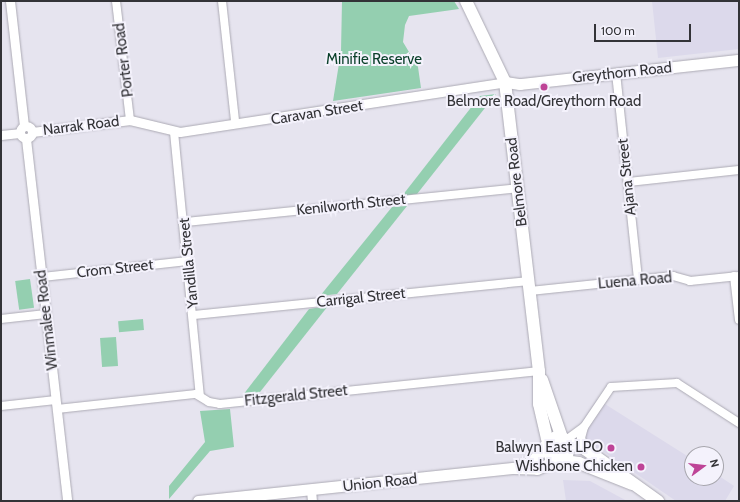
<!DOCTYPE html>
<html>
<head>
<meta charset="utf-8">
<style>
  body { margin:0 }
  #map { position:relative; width:740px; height:502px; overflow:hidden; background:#e6e4ef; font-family:Cabin,sans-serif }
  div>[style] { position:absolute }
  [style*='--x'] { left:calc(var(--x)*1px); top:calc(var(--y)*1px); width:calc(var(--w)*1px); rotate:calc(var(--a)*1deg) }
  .built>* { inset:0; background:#dcd9eb }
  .green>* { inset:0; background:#94cfb0; transform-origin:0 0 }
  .roads { filter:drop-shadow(0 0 1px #acaab4) drop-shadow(0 0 1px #acaab4) }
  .minor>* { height:8px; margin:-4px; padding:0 4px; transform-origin:4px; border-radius:4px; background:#fff }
  .tertiary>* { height:9px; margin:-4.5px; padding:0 4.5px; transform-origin:4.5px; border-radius:4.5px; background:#fff }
  .tertiary>.ring { margin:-4.5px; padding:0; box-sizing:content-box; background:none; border:9px solid #fff; border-radius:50% }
  .secondary>* { height:11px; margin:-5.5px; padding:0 5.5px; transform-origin:5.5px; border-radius:5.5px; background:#fff }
  .primary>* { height:12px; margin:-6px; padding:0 6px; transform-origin:6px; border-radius:6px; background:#fff }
  .dots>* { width:11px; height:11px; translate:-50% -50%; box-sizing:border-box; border:2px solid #f4f2fc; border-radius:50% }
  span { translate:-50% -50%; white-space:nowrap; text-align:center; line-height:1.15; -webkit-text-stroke:4px #f4f2fc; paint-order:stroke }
  .street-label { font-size:15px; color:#333337 }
  .park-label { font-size:15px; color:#093f29 }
  .poi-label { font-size:15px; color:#333337 }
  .right { translate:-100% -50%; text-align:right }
  .frame { position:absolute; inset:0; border:2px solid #333337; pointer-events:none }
  .north { position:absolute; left:684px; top:446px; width:40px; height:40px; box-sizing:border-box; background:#f4f2fc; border:1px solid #a7a6ad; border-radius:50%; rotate:75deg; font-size:11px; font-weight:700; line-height:16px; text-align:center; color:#333337 }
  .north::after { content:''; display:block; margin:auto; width:14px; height:18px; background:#be4497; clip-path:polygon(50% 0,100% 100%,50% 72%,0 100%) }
  .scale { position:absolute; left:594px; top:24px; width:97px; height:18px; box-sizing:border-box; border:2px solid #333337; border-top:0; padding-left:5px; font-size:12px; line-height:14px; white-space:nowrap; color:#333337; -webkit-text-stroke:3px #f4f2fc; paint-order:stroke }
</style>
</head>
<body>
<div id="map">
  <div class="built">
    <i style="clip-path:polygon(652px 1px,739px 1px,739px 49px,658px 58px)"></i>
    <i style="clip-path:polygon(597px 399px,692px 459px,692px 478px,716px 478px,716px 474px,734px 486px,725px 501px,676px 501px,575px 432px)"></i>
    <i style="clip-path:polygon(563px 480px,590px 481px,627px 501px,566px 501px)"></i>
  </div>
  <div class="green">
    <i style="clip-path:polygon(342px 1px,454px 1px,459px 9px,409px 16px,405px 25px,403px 42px,418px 67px,421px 88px,333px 101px,341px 51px)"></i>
    <i style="clip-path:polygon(496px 94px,417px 194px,402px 196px,480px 96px)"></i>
    <i style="clip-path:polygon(407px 206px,337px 294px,320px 296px,392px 207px)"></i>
    <i style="left:30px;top:279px;width:29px;height:15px;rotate:82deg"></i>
    <i style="clip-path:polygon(328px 306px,260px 392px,243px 395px,309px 309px)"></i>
    <i style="left:143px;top:319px;width:11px;height:25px;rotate:85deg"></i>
    <i style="left:116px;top:337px;width:29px;height:16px;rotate:86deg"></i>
    <i style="clip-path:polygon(230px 409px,234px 447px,210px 451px,169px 499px,169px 486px,205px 442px,200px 411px)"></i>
  </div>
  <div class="roads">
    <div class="minor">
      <i style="--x:116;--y:1;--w:120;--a:83.3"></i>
      <i style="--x:222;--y:1;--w:121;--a:83.8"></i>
      <i style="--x:616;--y:73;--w:208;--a:83.9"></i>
      <i style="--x:174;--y:132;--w:264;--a:84.4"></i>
      <i style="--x:628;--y:182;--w:112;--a:-6.2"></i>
      <i style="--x:185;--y:222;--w:335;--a:-5.8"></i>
      <i style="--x:734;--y:276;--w:44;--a:83.5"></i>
      <i style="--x:42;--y:277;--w:147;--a:-6.3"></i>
      <i style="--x:530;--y:291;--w:144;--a:-6"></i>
      <i style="--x:673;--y:276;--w:18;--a:16"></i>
      <i style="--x:690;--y:281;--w:49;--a:-5.8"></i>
      <i style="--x:194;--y:315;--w:337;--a:-5.8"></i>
      <i style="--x:1;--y:319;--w:45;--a:-6.3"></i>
      <i style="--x:1;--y:406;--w:55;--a:-6.2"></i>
      <i style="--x:57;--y:409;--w:140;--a:-6.2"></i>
      <i style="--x:196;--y:394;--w:15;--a:32"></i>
      <i style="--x:209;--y:402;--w:11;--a:10"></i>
      <i style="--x:220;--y:404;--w:321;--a:-5.9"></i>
      <i style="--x:566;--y:440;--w:22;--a:-36"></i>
      <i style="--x:585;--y:449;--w:12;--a:-110"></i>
      <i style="--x:581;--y:438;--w:11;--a:-75"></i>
      <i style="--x:584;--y:427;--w:48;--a:-56"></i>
      <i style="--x:611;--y:387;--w:66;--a:-3.5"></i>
      <i style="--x:677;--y:383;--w:74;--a:32.8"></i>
    </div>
    <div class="tertiary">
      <i style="--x:10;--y:1;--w:126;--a:83.6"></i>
      <i class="ring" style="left:20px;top:126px;width:3px;height:3px"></i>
      <i style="--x:32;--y:132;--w:99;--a:-7"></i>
      <i style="--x:130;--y:120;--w:51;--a:13.5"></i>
      <i style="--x:180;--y:132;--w:329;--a:-8.7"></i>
      <i style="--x:1;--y:135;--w:18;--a:-6"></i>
      <i style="--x:26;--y:139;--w:364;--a:83.5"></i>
      <i style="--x:311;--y:490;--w:11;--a:85"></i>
    </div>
    <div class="secondary">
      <i style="--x:505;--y:82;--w:15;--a:8"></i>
      <i style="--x:520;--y:84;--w:220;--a:-6.3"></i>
      <i style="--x:518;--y:467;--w:15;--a:-23"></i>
      <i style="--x:532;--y:461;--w:21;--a:-47"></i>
      <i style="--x:198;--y:501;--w:318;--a:-6"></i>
      <i style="--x:514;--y:468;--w:23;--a:2"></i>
      <i style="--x:537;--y:469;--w:22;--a:-24"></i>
    </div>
    <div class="primary">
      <i style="--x:466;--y:1;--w:90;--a:64.3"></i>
      <i style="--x:505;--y:82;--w:291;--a:83.3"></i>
      <i style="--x:539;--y:371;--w:33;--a:90"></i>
      <i style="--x:539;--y:404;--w:39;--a:77"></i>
      <i style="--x:542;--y:380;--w:61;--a:71"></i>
      <i style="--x:568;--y:443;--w:18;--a:19"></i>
      <i style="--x:585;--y:449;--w:90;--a:35.5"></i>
      <i style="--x:560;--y:460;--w:8;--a:-30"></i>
      <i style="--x:567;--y:456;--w:10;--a:-79"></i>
      <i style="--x:569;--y:446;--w:9;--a:-126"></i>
      <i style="--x:564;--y:439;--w:8;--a:-166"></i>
      <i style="--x:556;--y:437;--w:13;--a:138"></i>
      <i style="--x:546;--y:446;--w:13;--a:67"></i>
      <i style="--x:551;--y:458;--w:6;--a:18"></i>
      <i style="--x:557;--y:460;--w:22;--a:8"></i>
      <i style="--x:579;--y:463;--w:57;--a:21.6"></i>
    </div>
  </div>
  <div class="dots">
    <i style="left:544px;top:87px;background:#be4497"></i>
    <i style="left:611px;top:448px;background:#be4497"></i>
    <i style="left:641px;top:467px;background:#be4497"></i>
  </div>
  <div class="street-label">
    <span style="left:124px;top:60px;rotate:-97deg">Porter Road</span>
    <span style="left:622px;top:73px;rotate:-6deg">Greythorn Road</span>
    <span style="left:317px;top:113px;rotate:-9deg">Caravan Street</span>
    <span style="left:81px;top:126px;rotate:-7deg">Narrak Road</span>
    <span style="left:627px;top:177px;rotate:-96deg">Ajana Street</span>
    <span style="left:517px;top:182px;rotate:-97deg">Belmore Road</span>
    <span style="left:351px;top:205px;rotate:-6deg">Kenilworth Street</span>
    <span style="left:189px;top:263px;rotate:-96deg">Yandilla Street</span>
    <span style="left:115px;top:269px;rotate:-6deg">Crom Street</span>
    <span style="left:635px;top:281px;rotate:-5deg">Luena Road</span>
    <span style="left:361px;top:298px;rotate:-6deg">Carrigal Street</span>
    <span style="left:47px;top:320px;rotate:-97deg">Winmalee Road</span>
    <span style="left:296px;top:396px;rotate:-6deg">Fitzgerald Street</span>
    <span style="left:380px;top:483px;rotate:-6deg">Union Road</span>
  </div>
  <div class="park-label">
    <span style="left:374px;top:60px">Minifie Reserve</span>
  </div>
  <div class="poi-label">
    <span style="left:544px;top:102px">Belmore Road/Greythorn Road</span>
    <span class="right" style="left:603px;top:448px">Balwyn East LPO</span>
    <span class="right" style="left:633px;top:467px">Wishbone Chicken</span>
  </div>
  <div class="frame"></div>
  <div class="north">N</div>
  <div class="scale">100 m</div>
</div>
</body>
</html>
